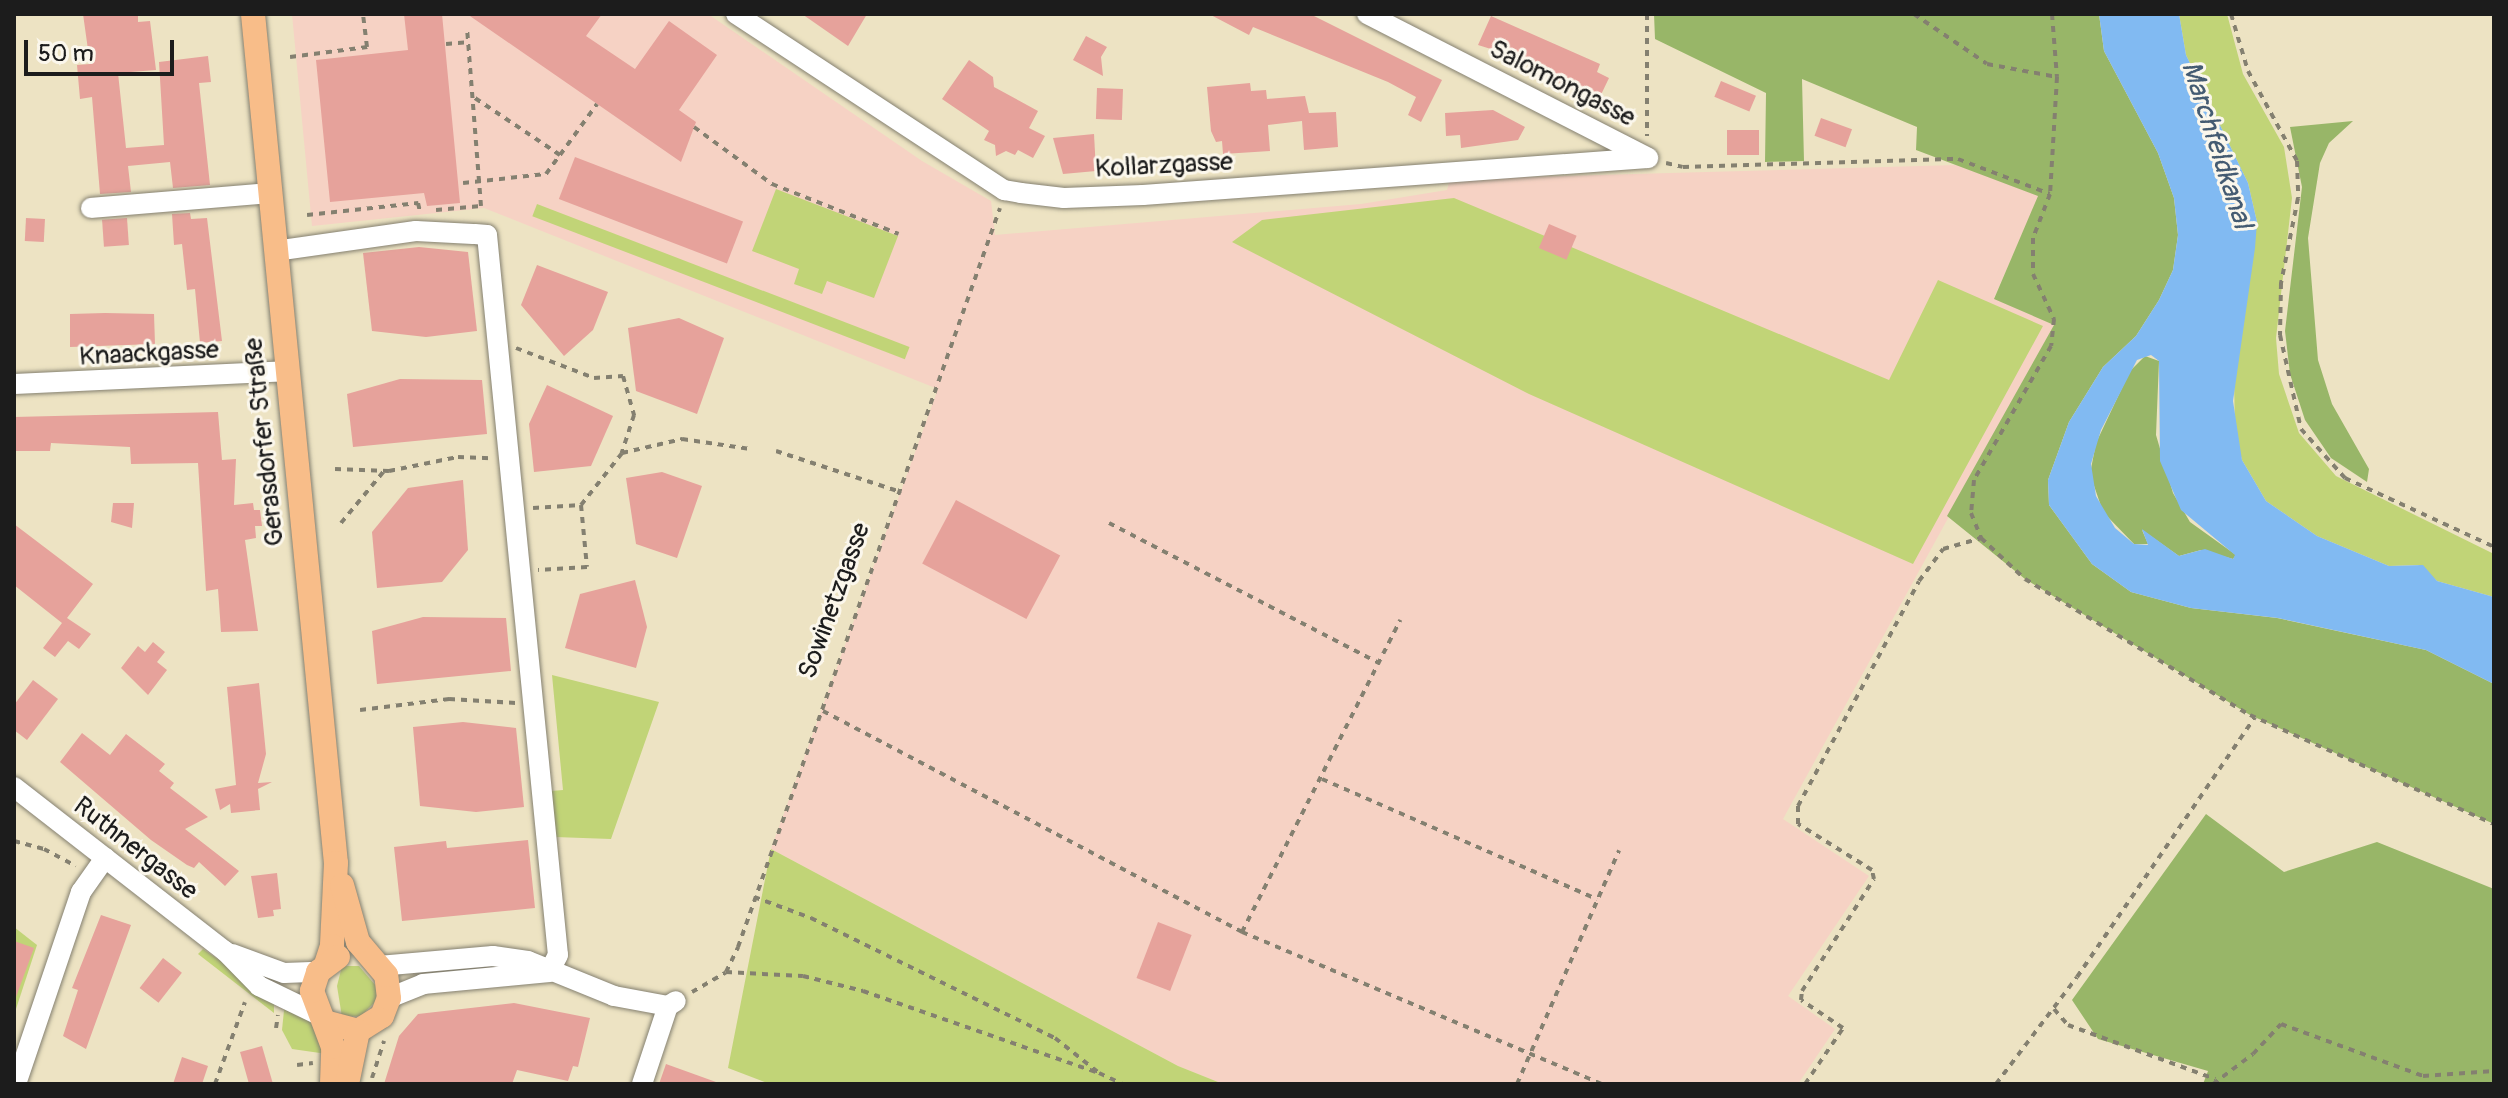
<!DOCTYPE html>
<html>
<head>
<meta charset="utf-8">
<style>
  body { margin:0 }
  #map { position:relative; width:2508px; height:1098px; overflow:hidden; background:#ede3c3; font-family:Pangolin,sans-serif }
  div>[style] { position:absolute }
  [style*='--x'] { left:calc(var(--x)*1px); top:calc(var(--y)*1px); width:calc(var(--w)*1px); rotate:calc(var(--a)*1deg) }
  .built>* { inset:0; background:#f6d2c4 }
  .green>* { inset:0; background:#c1d477; transform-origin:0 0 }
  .forest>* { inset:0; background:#98b668 }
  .water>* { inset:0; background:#81baf2 }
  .building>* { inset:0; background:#e6a29b; transform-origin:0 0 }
  .path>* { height:4px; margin-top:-2px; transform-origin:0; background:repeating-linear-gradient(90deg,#848070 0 6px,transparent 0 12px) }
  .roads { filter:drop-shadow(0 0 2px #848070) drop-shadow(0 0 2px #848070) }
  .minor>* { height:20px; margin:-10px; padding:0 10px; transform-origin:10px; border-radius:10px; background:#fff }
  .major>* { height:24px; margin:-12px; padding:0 12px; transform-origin:12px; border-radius:12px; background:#f8bd89 }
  span { translate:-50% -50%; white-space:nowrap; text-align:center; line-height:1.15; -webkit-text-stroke:6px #fbf7ec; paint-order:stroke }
  .street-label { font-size:26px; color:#1c1c1c }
  .water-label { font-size:28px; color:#445b72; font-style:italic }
  .frame { position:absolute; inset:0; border:16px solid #1c1c1c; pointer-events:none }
  .scale { position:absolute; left:24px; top:40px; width:150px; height:36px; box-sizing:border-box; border:4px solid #1c1c1c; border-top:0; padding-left:10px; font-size:24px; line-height:28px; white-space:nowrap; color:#1c1c1c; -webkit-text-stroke:6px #fbf7ec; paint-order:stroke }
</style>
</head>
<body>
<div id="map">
  <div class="built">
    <i style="clip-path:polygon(292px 14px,708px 14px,922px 161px,991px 201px,995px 235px,1361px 204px,1447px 190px,1450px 179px,1957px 165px,2039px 196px,1994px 298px,2054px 325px,1783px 819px,1869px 876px,1788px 996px,1835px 1029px,1798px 1084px,1223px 1084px,1178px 1066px,771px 849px,938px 389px,484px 208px,312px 226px)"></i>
  </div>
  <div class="green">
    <i style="clip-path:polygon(2179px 14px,2227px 14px,2243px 74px,2284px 147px,2292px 198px,2276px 338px,2279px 374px,2299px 433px,2336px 476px,2494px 554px,2494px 597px,2437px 581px,2418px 565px,2389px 566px,2317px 536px,2266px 501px,2242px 460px,2235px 434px,2234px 378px,2257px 222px,2248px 183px,2186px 55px)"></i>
    <i style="clip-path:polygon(776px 189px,898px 236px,874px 298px,827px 281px,822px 294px,794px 284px,799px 269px,752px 251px)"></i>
    <i style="clip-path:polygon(1454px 198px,1889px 380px,1938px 280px,2043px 326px,1913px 564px,1529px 394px,1232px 242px,1262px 220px)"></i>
    <i style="left:537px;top:204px;width:399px;height:13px;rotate:21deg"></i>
    <i style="clip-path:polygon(552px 675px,659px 702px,611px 839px,555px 837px,551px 791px,563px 790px)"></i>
    <i style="clip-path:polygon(771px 849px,1178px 1066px,1223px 1084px,770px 1084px,728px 1068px)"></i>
    <i style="clip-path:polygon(14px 927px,37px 945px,14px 1015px)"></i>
    <i style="clip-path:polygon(203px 949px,274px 998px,274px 1013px,198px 954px)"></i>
    <i style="clip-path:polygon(342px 966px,359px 966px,376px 986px,377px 1000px,361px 1016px,342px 1017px,337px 986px)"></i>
    <i style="clip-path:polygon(285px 1001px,305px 1012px,327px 1054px,292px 1049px,282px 1030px)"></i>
  </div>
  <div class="forest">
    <i style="clip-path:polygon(1654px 14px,2099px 14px,2104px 51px,2158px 153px,2174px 198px,2178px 235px,2173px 270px,2159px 300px,2136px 336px,2103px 367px,2069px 422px,2048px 480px,2049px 505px,2092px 564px,2131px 592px,2191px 608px,2277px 618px,2426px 650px,2494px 684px,2494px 824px,2250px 715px,2025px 579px,1947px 516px,2054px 325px,1994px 299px,2038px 196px,1916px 150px,1917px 127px,1802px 79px,1804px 161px,1765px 162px,1766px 93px,1655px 39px)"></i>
    <i style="clip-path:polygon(2353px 121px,2329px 143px,2320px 163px,2308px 238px,2318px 360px,2332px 404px,2369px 469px,2367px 482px,2331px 458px,2305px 420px,2290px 374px,2285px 331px,2302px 187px,2290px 127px)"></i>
    <i style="clip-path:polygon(2145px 356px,2159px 361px,2156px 435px,2173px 493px,2190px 522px,2236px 555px,2233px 559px,2201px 550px,2179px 556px,2142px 530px,2148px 544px,2134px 544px,2103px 512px,2090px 474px,2096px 443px,2130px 371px)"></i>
    <i style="clip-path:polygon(2206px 814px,2284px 872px,2377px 842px,2494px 889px,2494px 1084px,2203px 1084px,2208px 1071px,2098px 1039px,2072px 1000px)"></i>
  </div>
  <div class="water">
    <i style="clip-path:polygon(evenodd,2099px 14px,2179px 14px,2186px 55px,2248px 183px,2257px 222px,2255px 248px,2233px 401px,2242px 460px,2266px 501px,2317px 536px,2389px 566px,2423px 565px,2437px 581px,2494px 597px,2494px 684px,2426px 650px,2278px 618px,2191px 608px,2131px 592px,2092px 564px,2049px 505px,2048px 480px,2069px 422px,2103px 367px,2136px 336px,2159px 300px,2173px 270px,2178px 235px,2174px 198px,2158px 153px,2104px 51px,2099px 14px,2151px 355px,2159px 361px,2160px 461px,2181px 510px,2235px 555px,2233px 559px,2205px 549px,2179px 556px,2142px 529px,2148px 545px,2134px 544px,2115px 528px,2096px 496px,2091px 464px,2101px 430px,2137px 360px,2151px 355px)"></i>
  </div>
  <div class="building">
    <i style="clip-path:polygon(83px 14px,138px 15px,138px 22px,150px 21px,156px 70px,118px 73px,126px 148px,164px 145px,159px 62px,208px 56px,211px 82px,199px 83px,210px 185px,173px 188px,170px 162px,128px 166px,131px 192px,100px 194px,92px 97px,80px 99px,77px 65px,90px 64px)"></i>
    <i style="clip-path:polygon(404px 14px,442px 14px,460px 203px,427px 206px,424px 193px,330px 202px,316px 60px,408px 50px)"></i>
    <i style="clip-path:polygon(467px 14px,602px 14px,586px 36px,635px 69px,669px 21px,717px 55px,679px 110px,696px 122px,681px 162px)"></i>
    <i style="clip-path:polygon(802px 14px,867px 14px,848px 46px)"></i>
    <i style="clip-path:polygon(1209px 14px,1310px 14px,1442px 80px,1421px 122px,1408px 115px,1416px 97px,1388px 82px,1253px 27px,1249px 35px)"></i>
    <i style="clip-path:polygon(1491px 16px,1600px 64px,1597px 72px,1609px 78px,1597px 103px,1507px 54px,1478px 45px)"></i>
    <i style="clip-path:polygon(1086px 36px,1107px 47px,1101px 57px,1103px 76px,1073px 60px)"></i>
    <i style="clip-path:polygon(969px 60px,993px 77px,994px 87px,1038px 111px,1029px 128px,1045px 136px,1033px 158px,1018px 150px,1015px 155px,1006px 151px,996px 156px,995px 145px,984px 140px,989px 131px,942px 99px)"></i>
    <i style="left:1721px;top:81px;width:38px;height:17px;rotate:23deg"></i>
    <i style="clip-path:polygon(1250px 83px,1251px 91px,1266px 90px,1267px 99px,1305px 96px,1309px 113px,1336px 112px,1338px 147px,1304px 150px,1302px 121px,1268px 125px,1270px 151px,1223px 154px,1222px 141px,1216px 142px,1211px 131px,1207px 87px)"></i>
    <i style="left:1097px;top:88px;width:26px;height:31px;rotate:2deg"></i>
    <i style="clip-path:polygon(1493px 110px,1525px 127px,1518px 140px,1461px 148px,1460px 135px,1446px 136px,1445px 113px)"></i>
    <i style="left:1821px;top:118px;width:33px;height:19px;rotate:20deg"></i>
    <i style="left:1727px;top:130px;width:32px;height:25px"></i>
    <i style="clip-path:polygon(1094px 134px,1096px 171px,1063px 174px,1053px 138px)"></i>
    <i style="left:575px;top:157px;width:180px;height:45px;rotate:21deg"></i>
    <i style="clip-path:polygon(190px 213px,191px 219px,207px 218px,222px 341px,200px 343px,195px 289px,187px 290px,182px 244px,174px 245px,172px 214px)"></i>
    <i style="left:26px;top:218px;width:19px;height:23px;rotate:3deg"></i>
    <i style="left:127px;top:218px;width:27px;height:25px;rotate:86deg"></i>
    <i style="left:1549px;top:224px;width:30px;height:26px;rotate:23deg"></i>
    <i style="clip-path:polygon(419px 247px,468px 252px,477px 331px,426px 337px,372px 331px,363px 253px)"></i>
    <i style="clip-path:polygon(537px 265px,608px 292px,593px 330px,564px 356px,521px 305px)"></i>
    <i style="clip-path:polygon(105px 313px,154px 314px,155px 344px,70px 347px,70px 314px)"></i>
    <i style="clip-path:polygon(679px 318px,724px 338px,697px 414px,636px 391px,628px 328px)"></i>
    <i style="clip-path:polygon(400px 379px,482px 380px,487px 434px,353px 447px,347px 394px)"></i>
    <i style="clip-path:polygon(547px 385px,613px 416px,591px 466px,534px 472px,529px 424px)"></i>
    <i style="clip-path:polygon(218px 412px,222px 460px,236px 459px,234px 505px,253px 503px,254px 510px,260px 510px,262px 526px,255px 526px,256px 538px,245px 540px,258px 631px,221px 632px,218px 589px,206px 591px,198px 463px,131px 464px,130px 447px,51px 443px,50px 451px,14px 451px,14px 417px)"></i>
    <i style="clip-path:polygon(662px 472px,702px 486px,677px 558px,636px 544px,626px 478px)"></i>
    <i style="clip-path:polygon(463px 480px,468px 550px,442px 582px,377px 588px,372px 532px,408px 488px)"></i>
    <i style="left:956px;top:500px;width:118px;height:72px;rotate:28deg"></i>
    <i style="clip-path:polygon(113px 503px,134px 503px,132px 528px,111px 522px)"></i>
    <i style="clip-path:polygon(14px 524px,93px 584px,67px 618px,91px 634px,79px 649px,68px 641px,55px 657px,43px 648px,62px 623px,14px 585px)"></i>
    <i style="clip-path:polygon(635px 580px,647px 627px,636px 668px,565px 648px,580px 594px)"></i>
    <i style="clip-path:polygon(423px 617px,506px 618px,511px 671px,377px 684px,372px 631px)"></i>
    <i style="clip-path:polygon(153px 642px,165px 652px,157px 662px,167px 670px,148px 695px,121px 668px,138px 646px,145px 652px)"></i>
    <i style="clip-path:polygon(33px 680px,58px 699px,27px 740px,14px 730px,14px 705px)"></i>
    <i style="clip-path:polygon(259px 683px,266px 754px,258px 783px,272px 782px,258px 789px,260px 810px,231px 813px,230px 804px,220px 810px,215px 789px,236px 785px,227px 687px)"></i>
    <i style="clip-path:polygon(463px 722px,516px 728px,524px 807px,476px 812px,420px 806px,413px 727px)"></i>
    <i style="clip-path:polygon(82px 733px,110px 755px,126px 734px,165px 764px,159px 771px,174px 783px,170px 788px,208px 817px,185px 829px,239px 871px,225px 886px,199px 862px,194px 868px,187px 865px,151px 840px,60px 762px)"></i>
    <i style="clip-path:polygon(528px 840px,535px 908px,402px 921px,394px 847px,446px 841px,447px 848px)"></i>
    <i style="clip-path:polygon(277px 873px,281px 909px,273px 910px,274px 916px,258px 918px,251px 876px)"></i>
    <i style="clip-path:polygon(101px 915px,131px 925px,86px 1049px,63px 1036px,78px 990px,72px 988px)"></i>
    <i style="left:1158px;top:922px;width:36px;height:60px;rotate:21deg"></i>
    <i style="clip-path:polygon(14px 941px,34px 948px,16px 997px,14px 997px)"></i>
    <i style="left:163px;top:958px;width:24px;height:38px;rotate:38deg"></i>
    <i style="clip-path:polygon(514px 1003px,590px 1018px,578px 1067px,573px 1066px,568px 1081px,517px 1070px,512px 1084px,384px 1084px,399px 1036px,418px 1014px)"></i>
    <i style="clip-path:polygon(262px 1046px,273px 1084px,249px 1084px,240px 1052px)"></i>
    <i style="clip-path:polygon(182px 1057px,208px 1066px,202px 1084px,173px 1084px)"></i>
    <i style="clip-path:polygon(666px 1064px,716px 1082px,716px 1084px,659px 1084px)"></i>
  </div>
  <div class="path">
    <i style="--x:1647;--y:14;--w:122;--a:90"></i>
    <i style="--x:1914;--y:14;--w:88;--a:34.4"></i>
    <i style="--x:1987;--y:64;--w:71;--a:10.5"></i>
    <i style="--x:2052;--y:14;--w:63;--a:85.5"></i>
    <i style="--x:2057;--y:77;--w:117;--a:93.4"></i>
    <i style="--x:2050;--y:194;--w:47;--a:111.1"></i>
    <i style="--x:2033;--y:238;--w:36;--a:90"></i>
    <i style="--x:2033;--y:274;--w:50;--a:65"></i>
    <i style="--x:2054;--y:319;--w:27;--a:96"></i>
    <i style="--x:2051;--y:346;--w:155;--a:119.9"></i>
    <i style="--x:1974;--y:480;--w:33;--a:95"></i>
    <i style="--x:1971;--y:513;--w:27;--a:68"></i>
    <i style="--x:1981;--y:538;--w:60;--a:43"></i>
    <i style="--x:2025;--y:579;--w:263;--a:31.2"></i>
    <i style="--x:2250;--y:715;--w:267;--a:24.1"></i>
    <i style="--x:2231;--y:14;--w:59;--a:73.4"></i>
    <i style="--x:2248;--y:71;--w:102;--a:61.4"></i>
    <i style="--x:2297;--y:161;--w:37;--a:88"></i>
    <i style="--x:2298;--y:198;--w:87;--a:101.3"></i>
    <i style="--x:2281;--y:283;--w:52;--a:91.1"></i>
    <i style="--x:2280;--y:335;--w:96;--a:77.4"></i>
    <i style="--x:2301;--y:429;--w:66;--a:48.1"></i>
    <i style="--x:2345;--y:478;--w:164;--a:24.8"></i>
    <i style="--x:446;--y:44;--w:21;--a:-5"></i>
    <i style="--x:290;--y:57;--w:78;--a:-7.4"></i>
    <i style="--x:367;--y:47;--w:33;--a:-97"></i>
    <i style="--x:694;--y:127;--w:97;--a:36.2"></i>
    <i style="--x:772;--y:184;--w:136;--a:21.5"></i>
    <i style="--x:560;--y:155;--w:63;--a:-54"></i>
    <i style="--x:1666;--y:163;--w:17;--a:13"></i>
    <i style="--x:1683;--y:167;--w:275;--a:-1.7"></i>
    <i style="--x:1958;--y:159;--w:98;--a:20.8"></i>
    <i style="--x:463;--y:183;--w:83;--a:-6.2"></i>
    <i style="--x:546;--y:174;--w:24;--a:-54"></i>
    <i style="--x:560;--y:155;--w:106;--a:-146.2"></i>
    <i style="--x:436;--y:210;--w:45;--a:-5.1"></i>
    <i style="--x:481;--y:206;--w:179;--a:-94.5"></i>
    <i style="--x:307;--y:215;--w:112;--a:-6.2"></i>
    <i style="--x:418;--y:203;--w:9;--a:77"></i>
    <i style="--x:516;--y:348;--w:84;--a:21"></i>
    <i style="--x:594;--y:378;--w:29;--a:-4"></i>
    <i style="--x:623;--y:376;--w:41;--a:74.2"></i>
    <i style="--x:634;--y:415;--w:40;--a:108"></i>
    <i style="--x:776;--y:451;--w:132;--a:18.2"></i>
    <i style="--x:335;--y:469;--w:54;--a:2.1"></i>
    <i style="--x:389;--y:471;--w:70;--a:-11.5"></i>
    <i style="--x:458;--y:457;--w:33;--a:2"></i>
    <i style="--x:581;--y:505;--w:66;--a:-51.7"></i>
    <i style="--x:622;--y:453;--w:62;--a:-13.1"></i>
    <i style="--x:682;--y:439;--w:69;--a:8.4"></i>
    <i style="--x:533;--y:508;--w:48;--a:-3.6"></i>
    <i style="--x:581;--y:505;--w:62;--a:84.5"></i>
    <i style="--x:587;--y:567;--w:49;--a:176.5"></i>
    <i style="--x:341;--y:523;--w:67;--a:-50.4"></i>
    <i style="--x:1109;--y:523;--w:304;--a:27.4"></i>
    <i style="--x:360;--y:710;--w:90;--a:-7"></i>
    <i style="--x:449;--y:699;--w:67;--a:3.4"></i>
    <i style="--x:823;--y:711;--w:474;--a:27.8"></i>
    <i style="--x:1242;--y:932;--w:390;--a:22.9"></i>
    <i style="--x:1322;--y:779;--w:300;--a:23.6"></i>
    <i style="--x:14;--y:841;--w:31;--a:15"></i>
    <i style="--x:44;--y:849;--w:36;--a:28"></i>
    <i style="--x:754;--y:897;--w:61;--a:20.2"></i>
    <i style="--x:811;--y:918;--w:272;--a:26.2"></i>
    <i style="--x:1055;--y:1038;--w:56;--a:38.5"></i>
    <i style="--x:1099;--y:1073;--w:26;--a:25"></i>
    <i style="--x:1242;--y:932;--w:350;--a:-63.1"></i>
    <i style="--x:726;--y:972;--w:77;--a:3"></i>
    <i style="--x:803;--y:976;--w:62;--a:14"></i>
    <i style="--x:863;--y:991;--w:247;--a:19.2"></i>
    <i style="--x:692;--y:992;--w:39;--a:-30"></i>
    <i style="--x:726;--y:972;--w:28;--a:-64"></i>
    <i style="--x:738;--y:947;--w:784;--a:-70.48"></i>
    <i style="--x:2054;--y:1009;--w:21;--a:49"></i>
    <i style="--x:2068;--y:1025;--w:157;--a:20.2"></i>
    <i style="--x:276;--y:1028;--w:13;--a:-81"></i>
    <i style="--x:297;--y:1065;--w:16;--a:-7"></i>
    <i style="--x:372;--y:1078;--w:39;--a:-72"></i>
    <i style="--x:215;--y:1084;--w:87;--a:-69.9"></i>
    <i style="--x:1517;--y:1084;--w:255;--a:-66.4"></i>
    <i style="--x:1805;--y:1084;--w:68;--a:-55.8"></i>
    <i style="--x:1843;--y:1028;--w:50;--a:-146.3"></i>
    <i style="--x:1801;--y:1000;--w:9;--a:-84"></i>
    <i style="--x:1802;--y:991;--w:133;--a:-57.3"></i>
    <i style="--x:1874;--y:879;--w:9;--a:-103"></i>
    <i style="--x:1872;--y:870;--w:87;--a:-148.1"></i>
    <i style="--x:1798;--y:824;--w:18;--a:-90"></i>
    <i style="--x:1798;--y:806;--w:255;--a:-61.7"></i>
    <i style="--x:1919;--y:581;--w:40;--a:-53"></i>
    <i style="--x:1943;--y:549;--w:40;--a:-16"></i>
    <i style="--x:1996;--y:1084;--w:134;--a:-52.9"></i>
    <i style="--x:2077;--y:977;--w:315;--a:-55.6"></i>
    <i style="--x:2213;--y:1084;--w:50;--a:-36.9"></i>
    <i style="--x:2253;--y:1054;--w:41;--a:-47"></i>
    <i style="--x:2281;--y:1024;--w:151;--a:20.1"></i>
    <i style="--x:2423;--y:1076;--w:71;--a:-4"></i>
  </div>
  <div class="roads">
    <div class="minor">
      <i style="--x:736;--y:14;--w:321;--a:33.3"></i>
      <i style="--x:1004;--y:190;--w:17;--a:10"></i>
      <i style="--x:1021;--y:193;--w:43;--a:6.6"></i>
      <i style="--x:1064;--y:198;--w:79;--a:-2.2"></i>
      <i style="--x:1143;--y:195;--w:506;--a:-4.19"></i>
      <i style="--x:1367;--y:14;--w:316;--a:27.1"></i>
      <i style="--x:91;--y:208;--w:179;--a:-4.8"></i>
      <i style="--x:475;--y:234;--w:12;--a:5"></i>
      <i style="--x:487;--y:235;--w:723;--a:84.37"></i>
      <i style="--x:558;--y:955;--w:19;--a:118"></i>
      <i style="--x:275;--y:251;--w:142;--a:-8.1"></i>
      <i style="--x:416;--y:231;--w:57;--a:3"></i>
      <i style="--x:14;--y:384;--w:272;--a:-2.7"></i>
      <i style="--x:14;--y:787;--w:267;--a:37.9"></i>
      <i style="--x:225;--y:951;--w:49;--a:45.8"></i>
      <i style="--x:259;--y:986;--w:67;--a:25.8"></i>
      <i style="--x:232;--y:954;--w:55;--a:20.1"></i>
      <i style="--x:284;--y:973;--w:34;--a:-2"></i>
      <i style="--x:379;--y:966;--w:114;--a:-5"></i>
      <i style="--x:493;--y:956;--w:35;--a:8"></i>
      <i style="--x:528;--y:961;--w:93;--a:22.1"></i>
      <i style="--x:614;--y:996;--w:55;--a:10.5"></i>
      <i style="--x:668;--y:1006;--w:9;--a:-32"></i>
      <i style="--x:389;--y:998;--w:37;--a:-22"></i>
      <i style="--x:423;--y:984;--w:127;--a:-5.4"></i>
      <i style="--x:16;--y:1084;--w:203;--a:-71.3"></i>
      <i style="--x:81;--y:892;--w:42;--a:-54.8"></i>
      <i style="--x:642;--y:1084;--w:82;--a:-71.6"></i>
    </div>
    <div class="major">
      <i style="--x:253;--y:14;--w:853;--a:84.42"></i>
      <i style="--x:336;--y:863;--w:83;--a:92.8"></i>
      <i style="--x:332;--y:946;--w:19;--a:108"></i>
      <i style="--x:325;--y:1022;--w:34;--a:15"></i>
      <i style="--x:358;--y:1031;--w:28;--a:-32"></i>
      <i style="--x:382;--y:1016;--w:19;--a:-69"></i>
      <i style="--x:389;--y:998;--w:23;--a:-97"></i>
      <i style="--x:386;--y:975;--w:43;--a:-130.3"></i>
      <i style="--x:358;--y:942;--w:59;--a:-105.7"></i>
      <i style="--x:332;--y:1084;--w:37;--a:-88"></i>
      <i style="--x:333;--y:1047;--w:60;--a:-110.6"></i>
      <i style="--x:312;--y:991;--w:20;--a:-72"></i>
      <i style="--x:318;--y:972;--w:25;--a:-37"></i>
      <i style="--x:347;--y:1084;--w:54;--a:-78.3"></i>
    </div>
  </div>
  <div class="street-label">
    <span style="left:1562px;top:84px;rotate:27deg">Salomongasse</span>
    <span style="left:1164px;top:166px;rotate:-3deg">Kollarzgasse</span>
    <span style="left:149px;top:354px;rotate:-3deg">Knaackgasse</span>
    <span style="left:265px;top:442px;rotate:-96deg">Gerasdorfer Straße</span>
    <span style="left:835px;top:601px;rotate:-70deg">Sowinetzgasse</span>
    <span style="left:135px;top:849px;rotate:38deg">Ruthnergasse</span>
  </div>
  <div class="water-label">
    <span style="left:2216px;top:145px;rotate:72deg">Marchfeldkanal</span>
  </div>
  <div class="frame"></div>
  <div class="scale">50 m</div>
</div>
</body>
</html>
